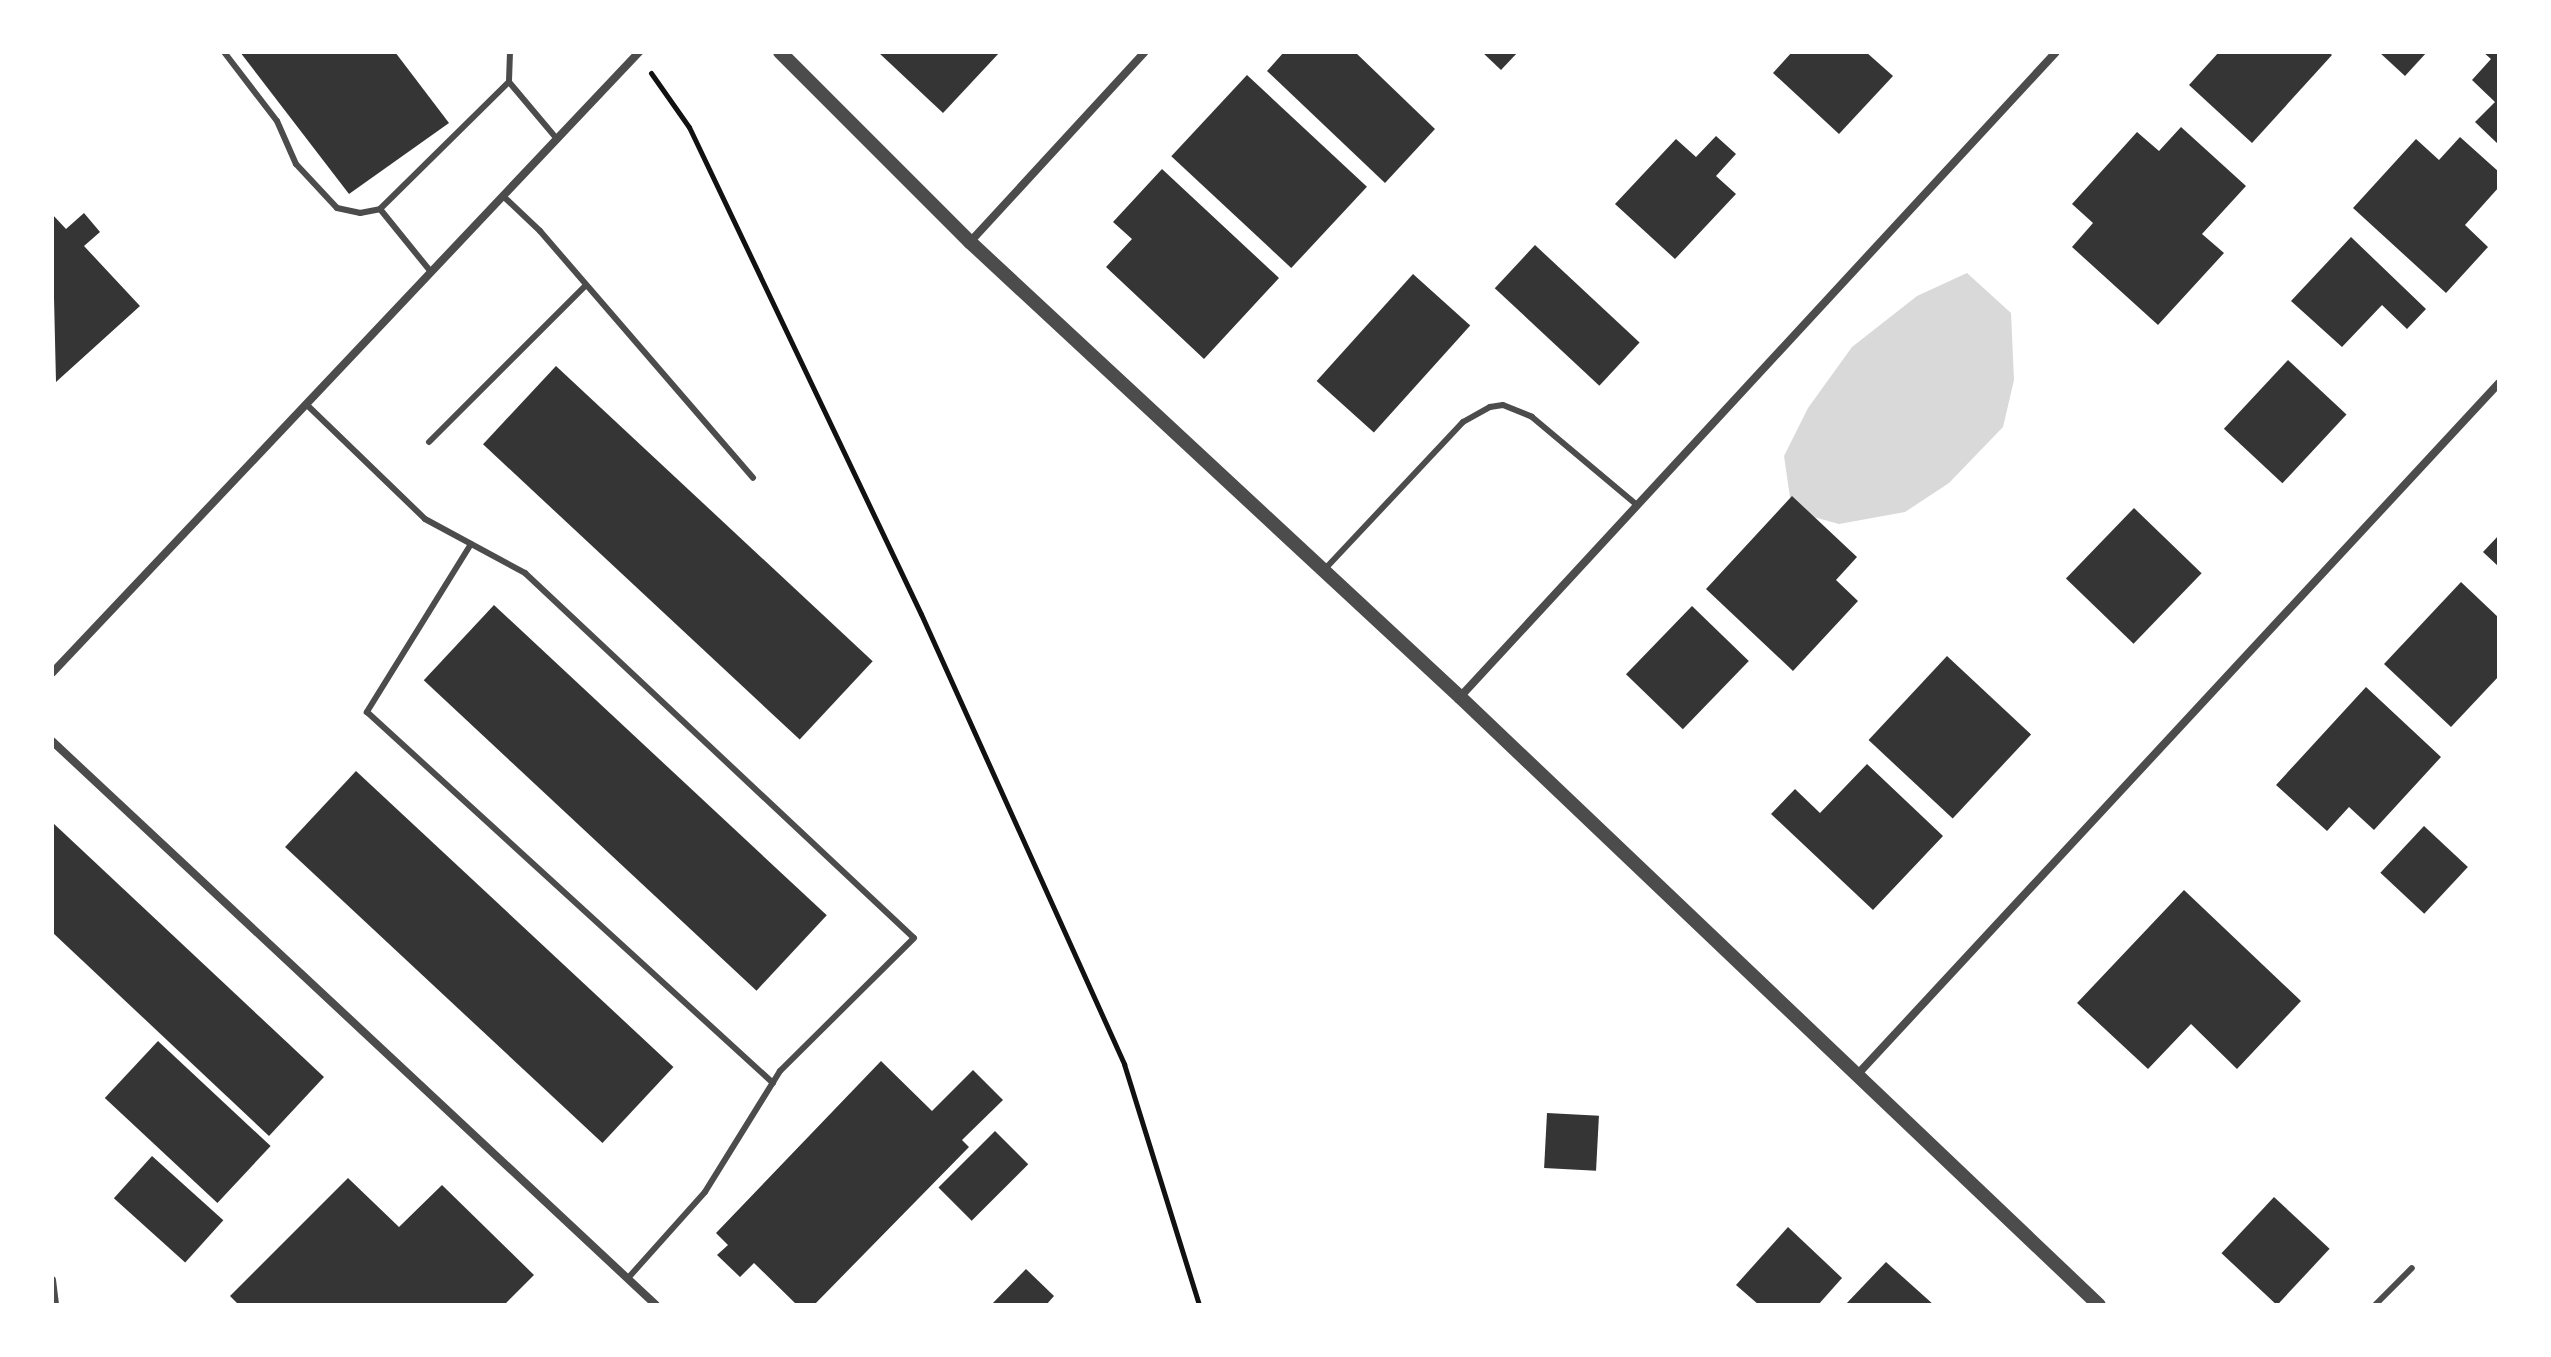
<!DOCTYPE html>
<html>
<head>
<meta charset="utf-8">
<style>
  body { margin:0 }
  #map { position:relative; width:2551px; height:1357px; overflow:hidden; background:#fff; font-family:"Alegreya Sans",sans-serif }
  div>[style] { position:absolute }
  [style*='--x'] { left:calc(var(--x)*1px); top:calc(var(--y)*1px); width:calc(var(--w)*1px); rotate:calc(var(--a)*1deg) }
  .water>* { inset:0; background:#d9d9d9 }
  .building>* { inset:0; background:#353535; transform-origin:0 0 }
  .path>* { height:5px; margin:-2.5px; padding:0 2.5px; transform-origin:2.5px; border-radius:2.5px; background:#111 }
  .service>* { height:6px; margin:-3px; padding:0 3px; transform-origin:3px; border-radius:3px; background:#4c4c4c }
  .minor>* { height:8px; margin:-4px; padding:0 4px; transform-origin:4px; border-radius:4px; background:#4c4c4c }
  .tertiary>* { height:14px; margin:-7px; padding:0 7px; transform-origin:7px; border-radius:7px; background:#4c4c4c }
  span { translate:-50% -50%; white-space:nowrap; text-align:center; line-height:1.15; -webkit-text-stroke:7px #fff; paint-order:stroke }
  .frame { position:absolute; inset:0; border:54px solid #fff; pointer-events:none }
</style>
</head>
<body>
<div id="map">
  <div class="water">
    <i style="clip-path:polygon(1967px 273px,2011px 313px,2014px 380px,2003px 427px,1949px 483px,1905px 512px,1839px 524px,1792px 511px,1784px 456px,1808px 408px,1852px 347px,1917px 296px)"></i>
  </div>
  <div class="building">
    <i style="clip-path:polygon(240px 52px,395px 52px,449px 123px,349px 194px)"></i>
    <i style="clip-path:polygon(878px 52px,1000px 52px,943px 113px)"></i>
    <i style="clip-path:polygon(1284px 52px,1355px 52px,1435px 129px,1385px 183px,1267px 71px)"></i>
    <i style="clip-path:polygon(1482px 52px,1518px 52px,1501px 70px)"></i>
    <i style="clip-path:polygon(1792px 52px,1866px 52px,1893px 76px,1839px 134px,1773px 73px)"></i>
    <i style="clip-path:polygon(2219px 52px,2328px 52px,2332px 55px,2252px 143px,2189px 85px)"></i>
    <i style="clip-path:polygon(2379px 52px,2427px 52px,2405px 76px)"></i>
    <i style="clip-path:polygon(2483px 52px,2499px 52px,2499px 145px,2475px 122px,2495px 102px,2472px 80px,2491px 59px)"></i>
    <i style="left:1247px;top:75px;width:164px;height:111px;rotate:43deg"></i>
    <i style="clip-path:polygon(2181px 127px,2246px 186px,2202px 234px,2224px 253px,2158px 325px,2072px 247px,2093px 223px,2072px 204px,2137px 132px,2159px 151px)"></i>
    <i style="clip-path:polygon(1716px 136px,1736px 154px,1716px 176px,1736px 194px,1675px 259px,1615px 204px,1676px 139px,1696px 157px)"></i>
    <i style="clip-path:polygon(2460px 137px,2499px 172px,2499px 187px,2465px 225px,2488px 247px,2446px 293px,2353px 208px,2416px 139px,2439px 160px)"></i>
    <i style="clip-path:polygon(1162px 169px,1279px 278px,1204px 359px,1106px 267px,1132px 239px,1113px 222px)"></i>
    <i style="clip-path:polygon(84px 213px,100px 232px,84px 246px,140px 306px,56px 382px,52px 214px,66px 229px)"></i>
    <i style="clip-path:polygon(2351px 237px,2426px 309px,2407px 329px,2382px 305px,2342px 347px,2291px 301px)"></i>
    <i style="left:1535px;top:245px;width:143px;height:59px;rotate:43deg"></i>
    <i style="left:1413px;top:274px;width:77px;height:144px;rotate:42deg"></i>
    <i style="left:2288px;top:360px;width:80px;height:94px;rotate:43deg"></i>
    <i style="left:556px;top:366px;width:433px;height:107px;rotate:43deg"></i>
    <i style="clip-path:polygon(1792px 496px,1857px 557px,1836px 580px,1858px 601px,1793px 671px,1706px 589px)"></i>
    <i style="left:2134px;top:508px;width:94px;height:98px;rotate:44deg"></i>
    <i style="clip-path:polygon(2499px 535px,2499px 567px,2483px 552px)"></i>
    <i style="clip-path:polygon(2461px 582px,2499px 618px,2499px 676px,2451px 727px,2384px 664px)"></i>
    <i style="left:494px;top:605px;width:455px;height:103px;rotate:43deg"></i>
    <i style="left:1692px;top:606px;width:79px;height:95px;rotate:44deg"></i>
    <i style="left:1947px;top:656px;width:115px;height:115px;rotate:43deg"></i>
    <i style="clip-path:polygon(2366px 687px,2441px 757px,2374px 830px,2349px 807px,2327px 831px,2276px 785px)"></i>
    <i style="clip-path:polygon(1867px 764px,1943px 836px,1873px 910px,1771px 814px,1795px 789px,1820px 813px)"></i>
    <i style="left:356px;top:771px;width:434px;height:104px;rotate:43deg"></i>
    <i style="clip-path:polygon(52px 822px,324px 1077px,269px 1136px,52px 932px)"></i>
    <i style="left:2424px;top:826px;width:60px;height:64px;rotate:43deg"></i>
    <i style="clip-path:polygon(2184px 890px,2301px 1001px,2237px 1069px,2191px 1024px,2148px 1069px,2077px 1003px)"></i>
    <i style="left:158px;top:1041px;width:154px;height:78px;rotate:43deg"></i>
    <i style="clip-path:polygon(881px 1061px,932px 1111px,973px 1070px,1003px 1100px,962px 1140px,969px 1147px,814px 1305px,797px 1305px,754px 1263px,740px 1277px,717px 1255px,728px 1245px,716px 1233px)"></i>
    <i style="left:1547px;top:1113px;width:52px;height:55px;rotate:3deg"></i>
    <i style="left:995px;top:1131px;width:47px;height:80px;rotate:45deg"></i>
    <i style="left:152px;top:1156px;width:96px;height:57px;rotate:42deg"></i>
    <i style="clip-path:polygon(348px 1178px,399px 1227px,442px 1185px,534px 1275px,504px 1305px,239px 1305px,230px 1296px)"></i>
    <i style="left:2274px;top:1197px;width:76px;height:77px;rotate:43deg"></i>
    <i style="clip-path:polygon(1788px 1227px,1842px 1278px,1818px 1305px,1759px 1305px,1736px 1285px)"></i>
    <i style="clip-path:polygon(1886px 1262px,1934px 1305px,1845px 1305px)"></i>
    <i style="clip-path:polygon(1026px 1269px,1054px 1296px,1046px 1305px,991px 1305px)"></i>
  </div>
  <div class="path">
    <i style="--x:651;--y:73;--w:66;--a:54.9"></i>
    <i style="--x:689;--y:127;--w:539;--a:64.53"></i>
    <i style="--x:921;--y:614;--w:494;--a:65.7"></i>
    <i style="--x:1124;--y:1064;--w:252;--a:72.7"></i>
  </div>
  <div class="service">
    <i style="--x:224;--y:52;--w:87;--a:52.5"></i>
    <i style="--x:277;--y:121;--w:47;--a:66.2"></i>
    <i style="--x:296;--y:164;--w:60;--a:47"></i>
    <i style="--x:337;--y:208;--w:24;--a:12"></i>
    <i style="--x:360;--y:213;--w:20;--a:-11"></i>
    <i style="--x:380;--y:209;--w:81;--a:51"></i>
    <i style="--x:510;--y:52;--w:30;--a:92"></i>
    <i style="--x:509;--y:82;--w:75;--a:49.9"></i>
    <i style="--x:503;--y:196;--w:51;--a:43.4"></i>
    <i style="--x:540;--y:231;--w:326;--a:49.2"></i>
    <i style="--x:380;--y:209;--w:181;--a:-44.6"></i>
    <i style="--x:306;--y:404;--w:165;--a:44"></i>
    <i style="--x:425;--y:519;--w:114;--a:28.4"></i>
    <i style="--x:525;--y:573;--w:533;--a:43.18"></i>
    <i style="--x:914;--y:938;--w:189;--a:135.2"></i>
    <i style="--x:780;--y:1071;--w:142;--a:121.8"></i>
    <i style="--x:705;--y:1192;--w:115;--a:131.8"></i>
    <i style="--x:429;--y:442;--w:222;--a:-45"></i>
    <i style="--x:471;--y:544;--w:198;--a:121.8"></i>
    <i style="--x:367;--y:712;--w:550;--a:42.42"></i>
    <i style="--x:1324;--y:570;--w:203;--a:-46.8"></i>
    <i style="--x:1463;--y:422;--w:31;--a:-29"></i>
    <i style="--x:1490;--y:407;--w:13;--a:-9"></i>
    <i style="--x:1503;--y:405;--w:31;--a:22"></i>
    <i style="--x:1532;--y:417;--w:137;--a:40"></i>
    <i style="--x:2375;--y:1305;--w:52;--a:-45"></i>
  </div>
  <div class="minor">
    <i style="--x:970;--y:242;--w:258;--a:-47.4"></i>
    <i style="--x:52;--y:673;--w:855;--a:-46.61"></i>
    <i style="--x:1460;--y:697;--w:878;--a:-47.26"></i>
    <i style="--x:52;--y:741;--w:826;--a:43.04"></i>
    <i style="--x:1856;--y:1076;--w:945;--a:-47.14"></i>
    <i style="--x:52;--y:1280;--w:25;--a:83"></i>
  </div>
  <div class="tertiary">
    <i style="--x:780;--y:52;--w:269;--a:45"></i>
    <i style="--x:970;--y:242;--w:669;--a:42.88"></i>
    <i style="--x:1460;--y:697;--w:882;--a:43.58"></i>
  </div>
  <div class="frame"></div>
</div>
</body>
</html>
